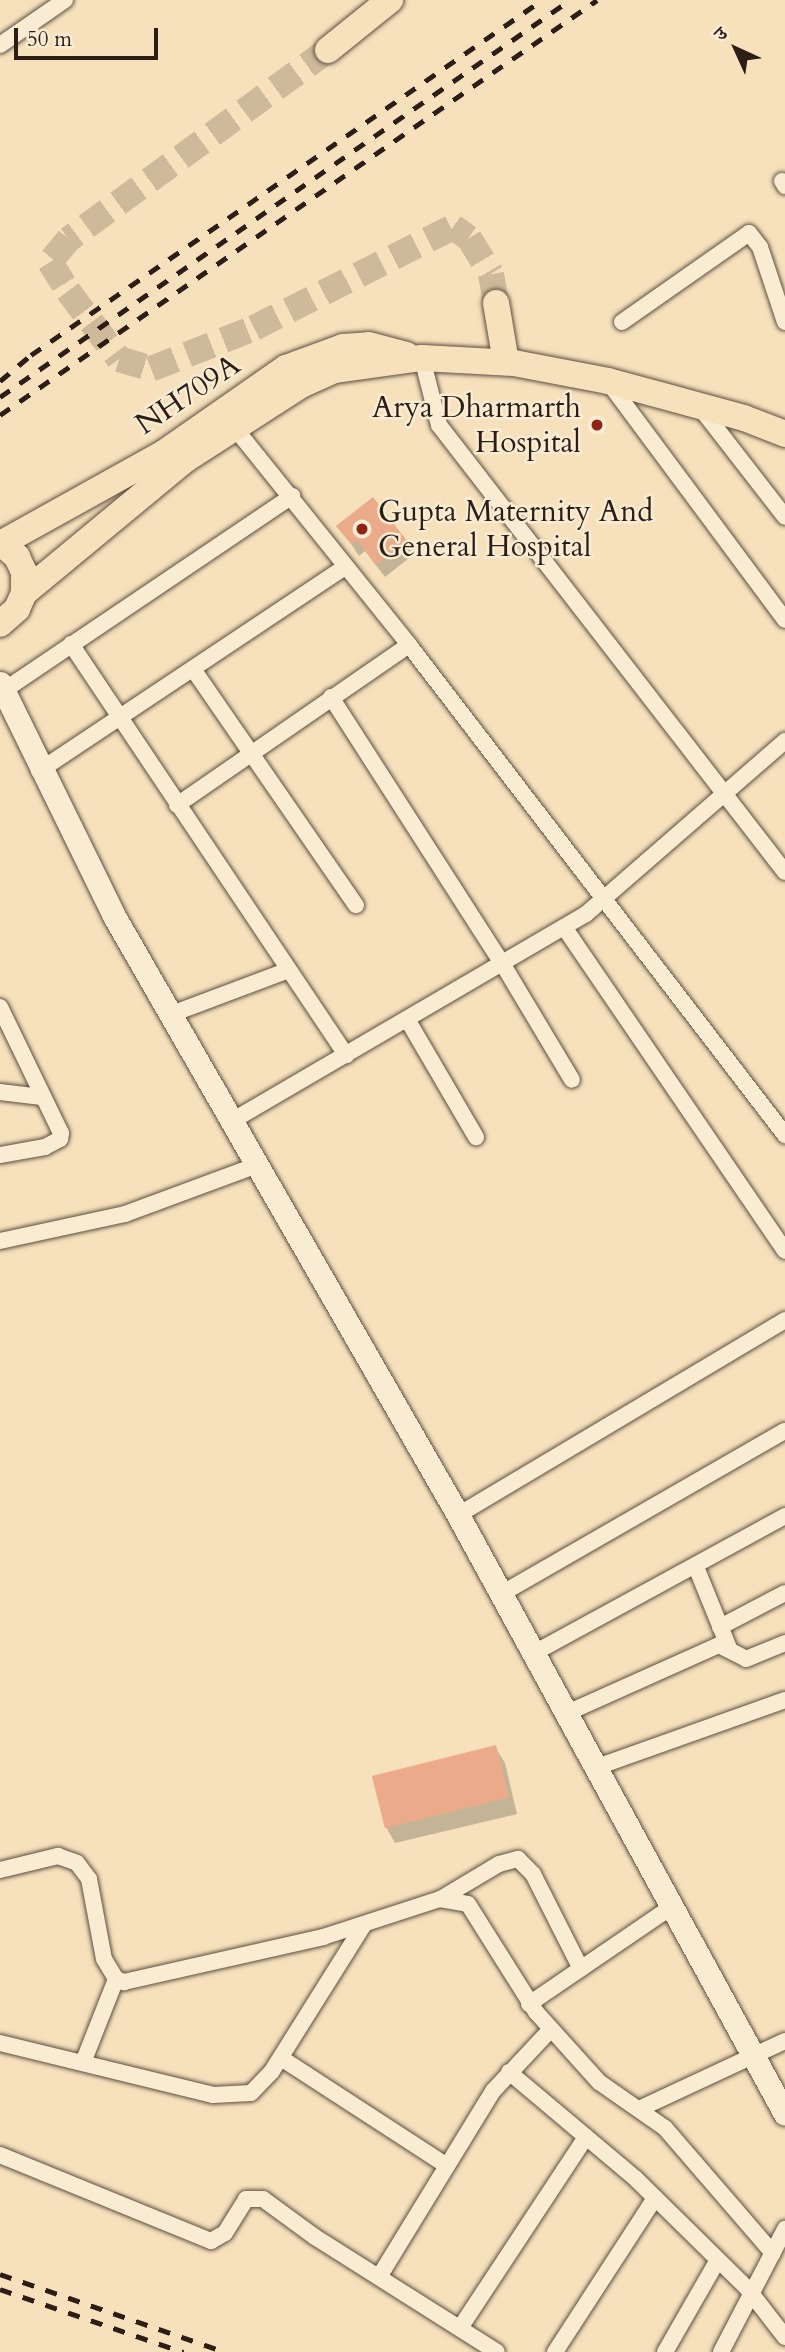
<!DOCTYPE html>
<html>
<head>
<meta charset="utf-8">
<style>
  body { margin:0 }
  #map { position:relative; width:785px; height:2352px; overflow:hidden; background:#f6e1bc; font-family:Cardo,"Noto Serif Devanagari",serif }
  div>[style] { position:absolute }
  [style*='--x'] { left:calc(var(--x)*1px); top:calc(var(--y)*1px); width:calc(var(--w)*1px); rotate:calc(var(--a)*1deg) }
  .shadow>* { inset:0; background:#0003 }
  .building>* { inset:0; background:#ebab8b; transform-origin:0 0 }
  .trunk-tunnel>* { height:26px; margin-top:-13px; transform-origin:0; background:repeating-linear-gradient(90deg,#ceba9b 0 26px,transparent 0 39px) }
  .roads { filter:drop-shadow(0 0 2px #5e4e40) drop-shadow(0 0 2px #5e4e40) }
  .minor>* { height:16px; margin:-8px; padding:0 8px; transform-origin:8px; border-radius:8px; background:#f9ecd3 }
  .secondary>* { height:23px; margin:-11.5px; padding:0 11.5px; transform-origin:11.5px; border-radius:11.5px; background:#f9ecd3 }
  .trunk>* { height:26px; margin:-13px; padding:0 13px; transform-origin:13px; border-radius:13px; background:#f6e1bc }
  .rail>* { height:5px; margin-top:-2.5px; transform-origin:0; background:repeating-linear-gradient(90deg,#2c1d16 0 12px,transparent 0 24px) }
  .dots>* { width:19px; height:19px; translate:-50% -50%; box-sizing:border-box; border:4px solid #f9ecd3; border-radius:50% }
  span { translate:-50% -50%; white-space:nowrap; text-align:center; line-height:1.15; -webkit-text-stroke:5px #f9ecd3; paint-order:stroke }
  .street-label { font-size:30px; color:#2c1d16 }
  .poi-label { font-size:30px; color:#2c1d16 }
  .right { translate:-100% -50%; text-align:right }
  .left { translate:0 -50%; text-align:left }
  .north { position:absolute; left:701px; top:14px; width:70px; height:70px; -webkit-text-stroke:5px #f9ecd3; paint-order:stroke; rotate:315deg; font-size:19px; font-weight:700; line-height:28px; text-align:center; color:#2c1d16 }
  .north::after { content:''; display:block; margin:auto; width:24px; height:32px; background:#2c1d16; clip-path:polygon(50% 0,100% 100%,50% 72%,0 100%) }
  .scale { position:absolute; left:14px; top:28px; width:144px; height:32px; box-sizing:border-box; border:4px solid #2c1d16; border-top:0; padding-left:9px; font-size:21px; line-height:24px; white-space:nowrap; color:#2c1d16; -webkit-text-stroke:5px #f9ecd3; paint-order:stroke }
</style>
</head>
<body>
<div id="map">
  <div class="shadow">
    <i style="clip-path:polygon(339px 526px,406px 542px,413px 555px,385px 577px,365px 551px,359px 556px)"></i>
    <i style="clip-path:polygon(495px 1747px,505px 1763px,517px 1814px,395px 1843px,386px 1827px)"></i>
  </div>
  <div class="building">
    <i style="clip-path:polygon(373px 497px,407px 541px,376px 565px,357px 540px,351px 544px,336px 526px)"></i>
    <i style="left:496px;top:1745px;width:54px;height:128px;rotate:76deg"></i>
  </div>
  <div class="trunk-tunnel">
    <i style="--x:328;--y:50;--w:321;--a:143.9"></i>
    <i style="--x:69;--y:239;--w:30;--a:130"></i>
    <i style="--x:50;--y:262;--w:34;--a:58"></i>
    <i style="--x:68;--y:291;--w:85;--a:53.1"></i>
    <i style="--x:119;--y:359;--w:34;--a:17"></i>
    <i style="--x:151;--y:369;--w:111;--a:-21.7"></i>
    <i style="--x:254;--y:328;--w:223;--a:-26.9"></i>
    <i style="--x:453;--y:227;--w:19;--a:35"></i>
    <i style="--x:469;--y:238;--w:42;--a:58.6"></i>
    <i style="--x:491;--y:274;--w:29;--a:80"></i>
  </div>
  <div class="roads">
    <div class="minor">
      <i style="--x:0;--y:45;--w:79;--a:-34.7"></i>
      <i style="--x:782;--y:181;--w:6;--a:59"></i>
      <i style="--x:622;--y:322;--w:155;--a:-35"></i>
      <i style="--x:749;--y:233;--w:18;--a:52"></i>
      <i style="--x:760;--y:247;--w:79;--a:71.6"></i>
      <i style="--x:422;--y:358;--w:69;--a:75.8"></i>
      <i style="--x:439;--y:425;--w:565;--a:52.26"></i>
      <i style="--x:609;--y:383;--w:295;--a:53.4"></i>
      <i style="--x:699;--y:406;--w:140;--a:52.2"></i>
      <i style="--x:234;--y:427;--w:280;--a:51.2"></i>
      <i style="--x:409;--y:645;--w:618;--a:52.5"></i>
      <i style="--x:71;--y:644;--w:495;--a:56.2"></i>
      <i style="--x:193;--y:669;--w:287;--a:55.4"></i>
      <i style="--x:3;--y:691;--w:349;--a:-34"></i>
      <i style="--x:331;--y:697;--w:316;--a:57.3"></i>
      <i style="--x:502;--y:963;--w:136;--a:59.1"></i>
      <i style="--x:39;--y:771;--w:368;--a:-33.7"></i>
      <i style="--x:177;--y:805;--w:282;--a:-34.6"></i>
      <i style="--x:564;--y:927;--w:392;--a:55.7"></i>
      <i style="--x:0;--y:1007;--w:140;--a:64.2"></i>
      <i style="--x:61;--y:1133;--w:6;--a:99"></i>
      <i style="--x:60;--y:1139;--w:17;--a:152"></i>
      <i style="--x:45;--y:1147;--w:46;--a:169.9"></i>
      <i style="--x:169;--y:1015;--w:128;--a:-20.6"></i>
      <i style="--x:407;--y:1019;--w:137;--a:59.7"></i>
      <i style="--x:0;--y:1092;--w:42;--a:6.8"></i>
      <i style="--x:230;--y:1122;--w:412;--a:-30.3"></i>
      <i style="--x:586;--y:914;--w:264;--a:-41"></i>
      <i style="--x:0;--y:1241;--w:128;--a:-12.2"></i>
      <i style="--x:125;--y:1214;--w:139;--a:-20.3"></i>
      <i style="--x:458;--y:1515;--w:381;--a:-30.8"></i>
      <i style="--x:696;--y:1567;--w:87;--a:67.8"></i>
      <i style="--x:501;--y:1594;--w:327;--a:-29.9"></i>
      <i style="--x:720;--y:1627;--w:73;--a:-27.6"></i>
      <i style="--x:534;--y:1653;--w:286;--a:-28.6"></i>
      <i style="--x:567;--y:1713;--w:167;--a:-24.1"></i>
      <i style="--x:719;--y:1645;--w:30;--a:27"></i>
      <i style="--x:746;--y:1659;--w:42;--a:-22.3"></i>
      <i style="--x:597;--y:1767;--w:200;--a:-19.6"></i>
      <i style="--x:0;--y:1870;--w:60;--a:-13.6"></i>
      <i style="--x:58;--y:1856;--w:20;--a:20"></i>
      <i style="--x:77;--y:1863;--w:20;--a:53"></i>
      <i style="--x:89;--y:1879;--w:81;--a:79.4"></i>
      <i style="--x:104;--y:1959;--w:23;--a:59"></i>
      <i style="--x:116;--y:1979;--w:9;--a:21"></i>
      <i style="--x:124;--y:1982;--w:204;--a:-12.7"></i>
      <i style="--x:323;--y:1937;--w:123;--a:-18"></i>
      <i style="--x:440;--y:1899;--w:28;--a:10"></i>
      <i style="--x:468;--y:1904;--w:128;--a:57.8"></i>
      <i style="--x:536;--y:2012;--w:94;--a:48"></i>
      <i style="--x:599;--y:2082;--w:80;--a:34.9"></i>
      <i style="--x:665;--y:2128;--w:165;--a:49.2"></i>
      <i style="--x:442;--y:1898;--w:66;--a:-30.8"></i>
      <i style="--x:499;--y:1864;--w:20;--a:-15"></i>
      <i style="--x:518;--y:1859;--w:21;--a:45"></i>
      <i style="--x:533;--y:1874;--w:106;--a:63.2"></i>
      <i style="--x:529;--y:2004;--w:172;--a:-34.3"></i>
      <i style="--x:0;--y:2043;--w:219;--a:13.7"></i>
      <i style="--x:213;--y:2095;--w:38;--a:-3"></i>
      <i style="--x:251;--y:2093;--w:30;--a:-46"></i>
      <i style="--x:272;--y:2071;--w:171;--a:-57.9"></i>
      <i style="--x:281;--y:2058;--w:198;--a:33"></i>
      <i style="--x:84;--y:2060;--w:87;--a:-68.4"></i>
      <i style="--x:509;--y:2072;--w:166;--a:40.1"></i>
      <i style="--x:636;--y:2179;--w:156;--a:44.5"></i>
      <i style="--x:747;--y:2288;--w:62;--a:52.2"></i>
      <i style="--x:639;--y:2109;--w:161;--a:-25"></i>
      <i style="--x:0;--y:2155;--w:228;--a:22.2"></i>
      <i style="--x:211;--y:2241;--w:16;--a:-30"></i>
      <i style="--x:225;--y:2233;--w:40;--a:-58"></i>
      <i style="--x:246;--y:2199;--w:17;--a:0"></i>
      <i style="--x:263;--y:2199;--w:64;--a:36.2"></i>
      <i style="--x:315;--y:2237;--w:215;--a:32.3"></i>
      <i style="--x:379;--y:2277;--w:218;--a:-58.5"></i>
      <i style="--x:493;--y:2091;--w:85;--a:-46.9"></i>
      <i style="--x:460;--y:2328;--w:229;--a:-56.6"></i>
      <i style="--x:555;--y:2352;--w:184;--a:-57"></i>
      <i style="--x:665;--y:2352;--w:106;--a:-60.1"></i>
      <i style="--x:721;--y:2352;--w:139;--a:-62.5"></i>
    </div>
    <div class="secondary">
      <i style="--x:0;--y:683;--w:259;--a:63.9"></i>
      <i style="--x:114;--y:916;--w:691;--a:60.13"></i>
      <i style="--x:458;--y:1515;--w:682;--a:61.37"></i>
    </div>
    <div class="trunk">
      <i style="--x:328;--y:50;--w:80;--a:-38.9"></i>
      <i style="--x:496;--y:303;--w:60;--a:80.4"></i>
      <i style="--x:0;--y:542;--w:23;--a:41"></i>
      <i style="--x:17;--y:557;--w:17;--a:65"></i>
      <i style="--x:24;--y:572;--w:21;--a:90"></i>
      <i style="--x:24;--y:593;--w:17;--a:114"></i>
      <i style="--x:17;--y:609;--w:23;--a:139"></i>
      <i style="--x:2;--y:543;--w:185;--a:-29.1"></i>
      <i style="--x:164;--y:453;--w:149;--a:-34.9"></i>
      <i style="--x:286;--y:368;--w:61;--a:-20.2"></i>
      <i style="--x:343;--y:347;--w:26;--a:-4"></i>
      <i style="--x:369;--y:345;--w:39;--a:15"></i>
      <i style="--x:24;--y:593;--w:210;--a:-39.6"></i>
      <i style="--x:186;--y:459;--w:139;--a:-32.7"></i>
      <i style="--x:303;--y:384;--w:34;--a:-24"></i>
      <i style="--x:334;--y:370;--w:89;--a:-7.8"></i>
      <i style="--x:422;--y:358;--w:92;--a:3.1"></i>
      <i style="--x:514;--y:363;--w:96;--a:10.8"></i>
      <i style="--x:608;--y:381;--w:141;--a:15.2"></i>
      <i style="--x:744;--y:418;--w:44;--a:21.3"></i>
    </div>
  </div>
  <div class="rail">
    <i style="--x:0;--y:381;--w:40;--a:-40"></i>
    <i style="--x:31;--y:355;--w:622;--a:-34.79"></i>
    <i style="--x:0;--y:397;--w:695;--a:-34.86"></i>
    <i style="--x:0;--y:415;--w:727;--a:-34.8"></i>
    <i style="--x:0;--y:2274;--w:238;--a:19.1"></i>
    <i style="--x:0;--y:2289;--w:194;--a:19"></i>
  </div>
  <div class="dots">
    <i style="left:597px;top:425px;background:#8f2418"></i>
    <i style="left:362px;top:529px;background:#8f2418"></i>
  </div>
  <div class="street-label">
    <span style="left:188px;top:395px;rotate:-34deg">NH709A</span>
  </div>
  <div class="poi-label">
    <span class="right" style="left:581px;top:425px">Arya Dharmarth<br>Hospital</span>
    <span class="left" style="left:378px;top:529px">Gupta Maternity And<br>General Hospital</span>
  </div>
  <div class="north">उ</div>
  <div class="scale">50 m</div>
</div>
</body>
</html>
